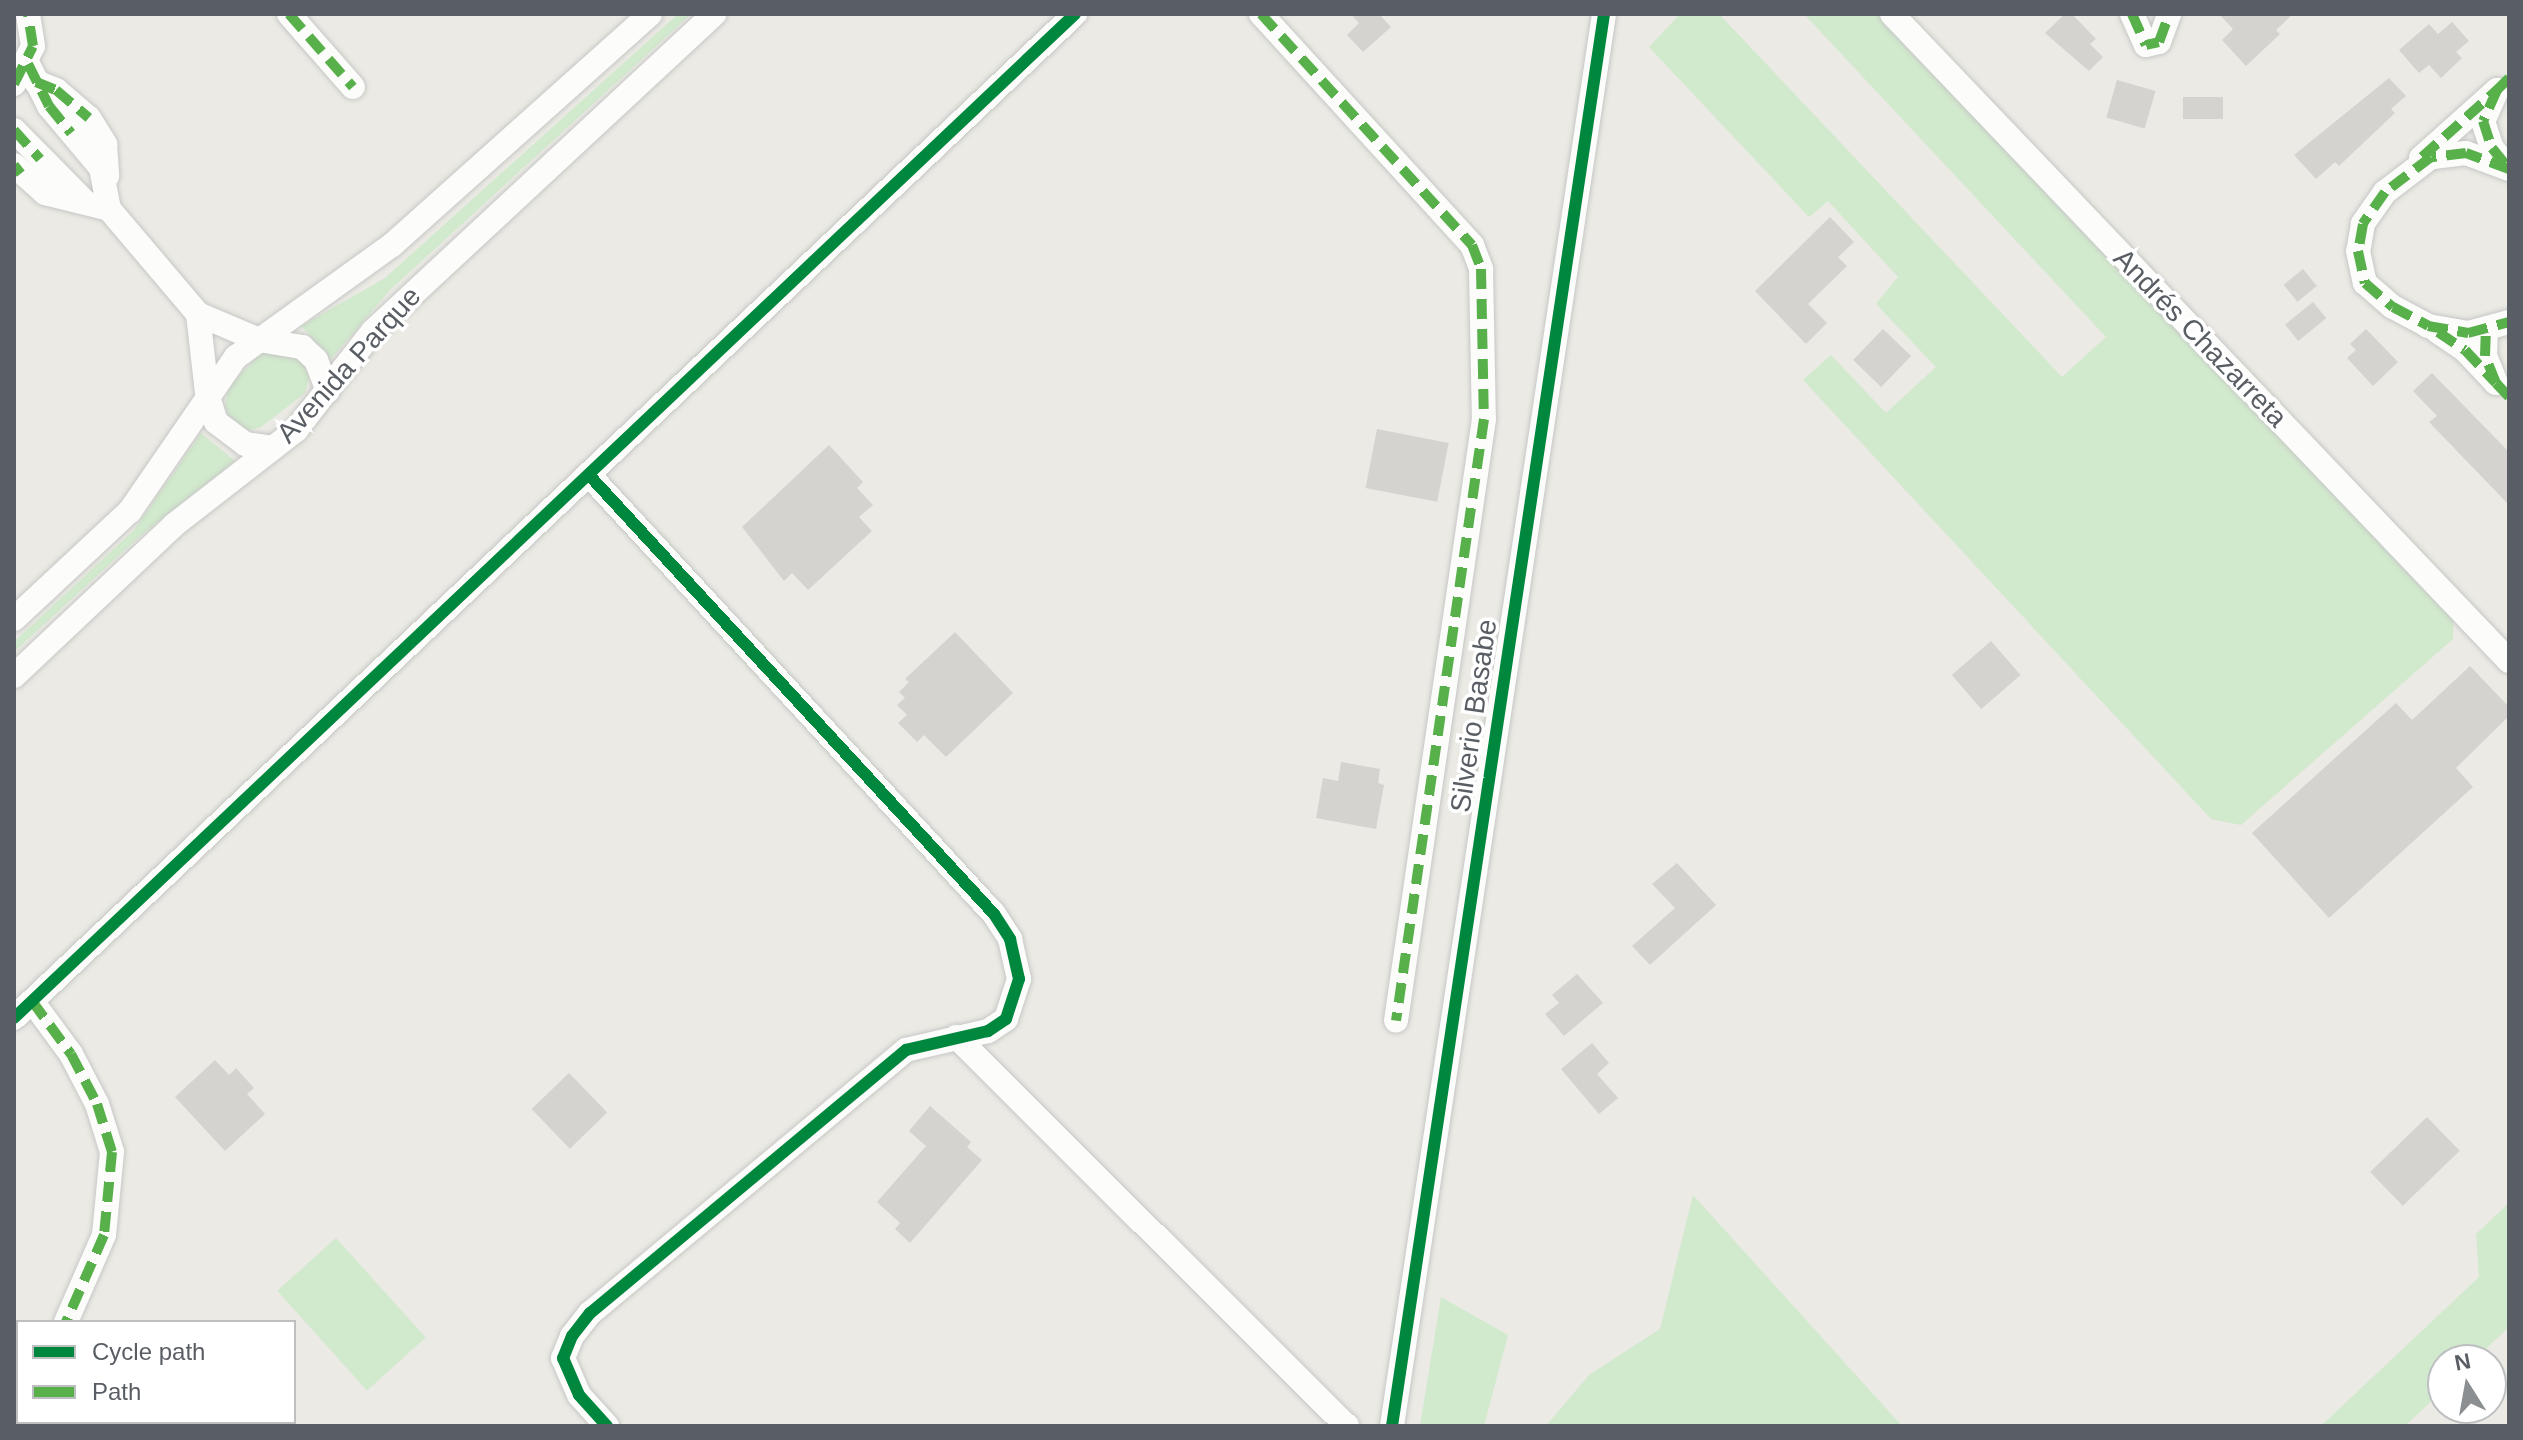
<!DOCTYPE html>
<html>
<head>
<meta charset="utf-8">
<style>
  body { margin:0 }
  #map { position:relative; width:2523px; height:1440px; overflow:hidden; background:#ebeae4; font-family:Arial,sans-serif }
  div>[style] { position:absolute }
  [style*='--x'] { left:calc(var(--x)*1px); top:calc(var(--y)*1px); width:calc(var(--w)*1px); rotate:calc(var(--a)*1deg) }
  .green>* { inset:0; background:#d1e9cd; transform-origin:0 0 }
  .building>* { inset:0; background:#d4d3cf; transform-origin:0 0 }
  .roads { filter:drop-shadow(0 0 2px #c6c7c6) drop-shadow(0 0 2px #c6c7c6) }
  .minor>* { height:24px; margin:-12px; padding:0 12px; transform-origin:12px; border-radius:12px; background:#fcfcfb }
  .quiet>* { height:10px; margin-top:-5px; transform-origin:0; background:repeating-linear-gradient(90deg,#58b04a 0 20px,transparent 0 30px) }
  .cycleway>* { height:12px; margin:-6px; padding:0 6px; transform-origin:6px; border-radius:6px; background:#00873e }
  span { translate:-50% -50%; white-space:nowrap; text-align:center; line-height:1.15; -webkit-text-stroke:7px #fff; paint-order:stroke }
  .street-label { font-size:28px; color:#595e64 }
  .frame { position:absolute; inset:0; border:16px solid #595e64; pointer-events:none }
  .legend { position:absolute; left:16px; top:1320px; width:280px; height:104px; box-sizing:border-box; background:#fff; border:2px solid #bdbfc1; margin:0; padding:10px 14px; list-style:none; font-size:24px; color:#595e64 }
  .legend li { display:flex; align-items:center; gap:16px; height:40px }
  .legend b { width:40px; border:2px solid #bdbfc1 }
  .north { position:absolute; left:2427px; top:1344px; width:80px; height:80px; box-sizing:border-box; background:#fff; border:2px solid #bdbfc1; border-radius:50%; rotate:349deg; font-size:22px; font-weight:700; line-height:32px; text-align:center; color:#595e64 }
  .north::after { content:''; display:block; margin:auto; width:28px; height:36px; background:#8c8f91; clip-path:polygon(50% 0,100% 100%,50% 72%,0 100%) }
</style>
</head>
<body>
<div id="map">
  <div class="green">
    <i style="clip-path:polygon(678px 14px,691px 14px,390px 290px,331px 359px,301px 326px,385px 278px)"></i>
    <i style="clip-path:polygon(1680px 14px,1719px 14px,2062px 377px,2106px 337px,1804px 14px,1896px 14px,2454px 606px,2453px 639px,2241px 825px,2211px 819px,1803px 380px,1831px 355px,1886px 413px,1936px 367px,1876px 304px,1898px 277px,1828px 201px,1809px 217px,1649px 47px)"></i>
    <i style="clip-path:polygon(275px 347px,304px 361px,309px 378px,305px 393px,261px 427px,246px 431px,231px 422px,225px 405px,229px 386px,263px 351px)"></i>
    <i style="clip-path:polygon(201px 433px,235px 461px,139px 537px,14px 652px,14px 642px,134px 530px)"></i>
    <i style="clip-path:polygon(1693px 1195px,1902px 1426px,1546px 1426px,1589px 1375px,1660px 1329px)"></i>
    <i style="clip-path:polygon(2509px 1203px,2509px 1327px,2474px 1360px,2443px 1360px,2443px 1390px,2405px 1426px,2321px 1426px,2479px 1277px,2476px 1234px)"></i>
    <i style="left:336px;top:1238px;width:134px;height:79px;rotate:48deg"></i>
    <i style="clip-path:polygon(1441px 1297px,1508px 1335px,1484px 1426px,1420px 1426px)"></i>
  </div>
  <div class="building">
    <i style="clip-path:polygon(1351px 14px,1379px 14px,1391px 27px,1363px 52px,1347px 35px,1359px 23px)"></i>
    <i style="clip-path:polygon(2065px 14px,2072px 14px,2096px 39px,2090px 44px,2103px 57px,2089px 71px,2045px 33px)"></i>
    <i style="clip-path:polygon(2219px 14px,2293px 14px,2276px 30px,2280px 34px,2246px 66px,2222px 40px,2233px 29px)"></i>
    <i style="clip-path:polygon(2452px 22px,2469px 41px,2456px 52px,2462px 58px,2441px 78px,2429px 65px,2419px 73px,2399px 50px,2429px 24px,2438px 34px)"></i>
    <i style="clip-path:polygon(2389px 78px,2406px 96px,2391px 109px,2395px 113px,2339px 166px,2335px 162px,2316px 179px,2294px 155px)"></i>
    <i style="left:2117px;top:80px;width:40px;height:39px;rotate:16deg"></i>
    <i style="left:2183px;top:97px;width:40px;height:22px"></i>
    <i style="clip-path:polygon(1830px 217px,1854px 242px,1838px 257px,1847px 266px,1808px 304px,1827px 323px,1806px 344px,1755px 291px)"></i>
    <i style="left:2303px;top:269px;width:22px;height:25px;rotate:51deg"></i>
    <i style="left:2313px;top:302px;width:21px;height:36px;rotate:51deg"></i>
    <i style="left:1883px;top:329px;width:39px;height:43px;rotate:44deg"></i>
    <i style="clip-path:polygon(2366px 329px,2398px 362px,2373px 386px,2347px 358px,2356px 350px,2350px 344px)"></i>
    <i style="clip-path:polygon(2432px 373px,2509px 452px,2509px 505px,2429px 422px,2437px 416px,2413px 391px)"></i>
    <i style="left:1377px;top:429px;width:73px;height:60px;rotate:11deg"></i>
    <i style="clip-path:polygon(829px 445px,863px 482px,857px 488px,873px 505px,859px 517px,872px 531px,808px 590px,792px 573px,784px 581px,742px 527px)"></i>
    <i style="clip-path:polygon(955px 632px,1013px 693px,946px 757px,924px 735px,917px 742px,898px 723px,907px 715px,897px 705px,905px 698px,899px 692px,909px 682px,905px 679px)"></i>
    <i style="left:1991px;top:641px;width:45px;height:52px;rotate:49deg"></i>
    <i style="clip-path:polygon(2470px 666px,2509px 707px,2509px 716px,2456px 768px,2473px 787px,2329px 918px,2252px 833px,2396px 703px,2412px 720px)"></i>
    <i style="clip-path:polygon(1341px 762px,1380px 769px,1378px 783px,1384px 785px,1376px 829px,1316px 818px,1323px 778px,1338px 781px)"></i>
    <i style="clip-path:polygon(1677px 863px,1716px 905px,1650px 965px,1632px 946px,1675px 908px,1652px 884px)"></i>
    <i style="clip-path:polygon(1577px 974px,1603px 1003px,1564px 1036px,1545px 1014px,1559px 1003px,1552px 995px)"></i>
    <i style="clip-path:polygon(1592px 1043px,1609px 1063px,1597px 1074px,1618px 1098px,1599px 1114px,1561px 1069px)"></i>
    <i style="clip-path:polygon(215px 1060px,229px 1075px,236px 1068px,254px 1088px,247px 1094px,265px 1114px,225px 1151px,175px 1097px)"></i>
    <i style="left:569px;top:1073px;width:55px;height:52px;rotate:46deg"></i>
    <i style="clip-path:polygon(930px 1106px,971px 1142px,967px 1147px,982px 1160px,910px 1243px,895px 1229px,900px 1223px,877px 1202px,926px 1146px,909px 1131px)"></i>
    <i style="left:2427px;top:1117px;width:47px;height:79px;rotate:46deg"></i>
  </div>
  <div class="roads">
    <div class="minor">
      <i style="--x:289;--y:14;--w:97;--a:48.8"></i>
      <i style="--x:1261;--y:14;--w:313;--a:47.6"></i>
      <i style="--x:1472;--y:245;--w:26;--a:69"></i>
      <i style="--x:1481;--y:269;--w:150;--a:88.9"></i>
      <i style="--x:1484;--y:419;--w:608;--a:98.32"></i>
      <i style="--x:1892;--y:14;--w:894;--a:46.36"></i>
      <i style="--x:2132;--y:14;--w:34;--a:66"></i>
      <i style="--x:2146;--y:45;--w:13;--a:-13"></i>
      <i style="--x:2159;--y:42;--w:30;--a:-70"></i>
      <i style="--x:28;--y:64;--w:47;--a:63.4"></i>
      <i style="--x:49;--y:106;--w:81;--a:50"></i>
      <i style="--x:101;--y:168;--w:42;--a:79"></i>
      <i style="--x:36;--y:82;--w:22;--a:22"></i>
      <i style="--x:56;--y:90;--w:43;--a:40.3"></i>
      <i style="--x:89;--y:118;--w:31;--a:58"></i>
      <i style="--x:105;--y:144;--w:32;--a:86"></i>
      <i style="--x:14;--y:84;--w:42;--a:-63.4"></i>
      <i style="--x:33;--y:46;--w:32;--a:-99"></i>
      <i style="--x:14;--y:130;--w:98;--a:45.4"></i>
      <i style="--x:2421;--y:158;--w:102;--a:-41.8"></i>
      <i style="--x:2497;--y:90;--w:34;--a:114"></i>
      <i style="--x:2483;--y:121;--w:28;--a:72"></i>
      <i style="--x:2492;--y:148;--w:26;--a:51"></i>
      <i style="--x:14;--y:165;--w:42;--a:42.1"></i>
      <i style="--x:45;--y:193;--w:66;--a:14"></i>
      <i style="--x:2509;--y:169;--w:46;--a:-159.6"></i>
      <i style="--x:2466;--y:153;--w:35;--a:173"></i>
      <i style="--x:2431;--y:157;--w:58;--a:142.7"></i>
      <i style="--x:2385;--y:192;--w:39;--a:125"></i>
      <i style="--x:2363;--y:224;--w:27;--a:100"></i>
      <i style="--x:2358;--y:251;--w:33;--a:78"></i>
      <i style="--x:2365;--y:283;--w:37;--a:41"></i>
      <i style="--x:2393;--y:307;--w:40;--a:28"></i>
      <i style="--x:2428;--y:326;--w:41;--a:9.9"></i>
      <i style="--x:2468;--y:333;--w:42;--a:-15"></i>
      <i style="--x:109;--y:209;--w:138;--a:49.7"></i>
      <i style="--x:198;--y:314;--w:66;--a:23.1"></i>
      <i style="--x:259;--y:340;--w:44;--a:9.2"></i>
      <i style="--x:302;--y:347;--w:19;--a:43"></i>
      <i style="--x:316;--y:360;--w:33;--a:69"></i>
      <i style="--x:198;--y:314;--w:80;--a:83.5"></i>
      <i style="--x:207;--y:393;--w:30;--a:73"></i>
      <i style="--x:216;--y:422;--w:36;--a:37"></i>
      <i style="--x:245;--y:444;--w:28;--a:8"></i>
      <i style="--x:2437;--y:331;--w:34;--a:34"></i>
      <i style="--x:2465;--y:350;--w:45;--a:46.8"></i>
      <i style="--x:2496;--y:383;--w:29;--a:-112"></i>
      <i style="--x:2485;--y:356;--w:26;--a:-88"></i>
      <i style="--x:589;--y:475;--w:597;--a:47.31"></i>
      <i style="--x:994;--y:914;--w:30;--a:57"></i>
      <i style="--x:1010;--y:939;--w:41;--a:77.3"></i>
      <i style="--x:1019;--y:979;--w:42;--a:108"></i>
      <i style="--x:1006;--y:1019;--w:22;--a:146"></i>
      <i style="--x:988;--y:1031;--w:84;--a:167"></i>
      <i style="--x:906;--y:1050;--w:411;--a:140.2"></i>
      <i style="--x:590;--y:1313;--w:29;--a:128"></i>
      <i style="--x:572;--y:1336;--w:24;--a:112"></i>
      <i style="--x:563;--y:1358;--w:40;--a:66.6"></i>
      <i style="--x:579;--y:1395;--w:42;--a:47.9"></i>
      <i style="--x:14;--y:619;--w:158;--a:-43"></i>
      <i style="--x:130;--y:511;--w:187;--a:-55.5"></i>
      <i style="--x:236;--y:357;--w:192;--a:-35.7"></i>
      <i style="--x:392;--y:245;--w:346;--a:-41.8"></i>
      <i style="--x:14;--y:676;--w:220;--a:-43.3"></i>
      <i style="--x:174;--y:525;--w:155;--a:-37.9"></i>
      <i style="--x:296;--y:430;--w:125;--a:-52.1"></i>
      <i style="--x:373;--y:331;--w:466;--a:-42.9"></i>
      <i style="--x:32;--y:1001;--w:66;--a:53.7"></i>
      <i style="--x:71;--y:1054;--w:56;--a:62.5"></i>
      <i style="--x:97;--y:1104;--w:50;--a:72.6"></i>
      <i style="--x:112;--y:1152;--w:83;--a:95.5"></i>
      <i style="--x:104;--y:1235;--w:95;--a:113.6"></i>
      <i style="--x:14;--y:1018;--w:1461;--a:-43.42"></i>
      <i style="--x:956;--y:1037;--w:552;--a:44.85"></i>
      <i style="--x:41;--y:1422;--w:4;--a:63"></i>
      <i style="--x:1392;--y:1426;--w:1428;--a:-81.46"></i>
    </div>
  </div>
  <div class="quiet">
    <i style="--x:289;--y:14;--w:97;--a:48.8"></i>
    <i style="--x:1261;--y:14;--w:313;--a:47.6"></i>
    <i style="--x:1472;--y:245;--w:26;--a:69"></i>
    <i style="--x:1481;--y:269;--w:150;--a:88.9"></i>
    <i style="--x:1484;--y:419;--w:608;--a:98.32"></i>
    <i style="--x:2132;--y:14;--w:34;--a:66"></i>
    <i style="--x:2146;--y:45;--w:13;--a:-13"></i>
    <i style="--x:2159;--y:42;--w:30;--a:-70"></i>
    <i style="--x:28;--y:64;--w:47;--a:63.4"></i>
    <i style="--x:49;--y:106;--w:35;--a:51"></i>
    <i style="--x:36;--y:82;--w:22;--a:22"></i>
    <i style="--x:56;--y:90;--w:43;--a:40.3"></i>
    <i style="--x:14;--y:84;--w:42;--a:-63.4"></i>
    <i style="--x:33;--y:46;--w:32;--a:-99"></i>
    <i style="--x:2497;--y:90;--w:17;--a:-45"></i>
    <i style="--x:14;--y:130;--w:39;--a:48"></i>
    <i style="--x:2422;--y:157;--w:101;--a:-41.8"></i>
    <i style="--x:2497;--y:90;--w:34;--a:114"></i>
    <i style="--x:2483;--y:121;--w:28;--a:72"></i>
    <i style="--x:2492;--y:148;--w:26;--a:51"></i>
    <i style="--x:14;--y:165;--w:11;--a:52"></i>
    <i style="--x:2509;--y:169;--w:46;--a:-159.6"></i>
    <i style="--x:2466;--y:153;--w:35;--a:173"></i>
    <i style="--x:2431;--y:157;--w:58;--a:142.7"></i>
    <i style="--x:2385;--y:192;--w:39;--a:125"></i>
    <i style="--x:2363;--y:224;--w:27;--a:100"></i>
    <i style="--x:2358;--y:251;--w:33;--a:78"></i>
    <i style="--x:2365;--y:283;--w:37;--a:41"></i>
    <i style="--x:2393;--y:307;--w:40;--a:28"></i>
    <i style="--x:2428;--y:326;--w:41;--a:9.9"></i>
    <i style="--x:2468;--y:333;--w:42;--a:-15"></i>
    <i style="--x:2438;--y:332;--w:32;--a:34"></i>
    <i style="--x:2465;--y:350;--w:45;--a:46.8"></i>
    <i style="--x:2496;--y:383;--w:29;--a:-112"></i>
    <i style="--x:2485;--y:356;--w:26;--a:-88"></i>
    <i style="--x:2496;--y:383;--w:19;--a:47"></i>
    <i style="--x:32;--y:1001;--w:66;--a:53.7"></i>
    <i style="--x:71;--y:1054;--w:56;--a:62.5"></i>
    <i style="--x:97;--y:1104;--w:50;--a:72.6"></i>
    <i style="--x:112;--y:1152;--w:83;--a:95.5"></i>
    <i style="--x:104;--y:1235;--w:95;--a:113.6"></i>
    <i style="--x:41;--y:1422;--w:4;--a:63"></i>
  </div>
  <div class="cycleway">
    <i style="--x:589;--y:475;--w:597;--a:47.31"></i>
    <i style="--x:994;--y:914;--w:30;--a:57"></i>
    <i style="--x:1010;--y:939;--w:41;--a:77.3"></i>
    <i style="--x:1019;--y:979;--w:42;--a:108"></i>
    <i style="--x:1006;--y:1019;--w:22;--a:146"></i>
    <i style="--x:988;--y:1031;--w:84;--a:167"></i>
    <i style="--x:906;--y:1050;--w:411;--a:140.2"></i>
    <i style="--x:590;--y:1313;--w:29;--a:128"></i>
    <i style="--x:572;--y:1336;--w:24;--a:112"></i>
    <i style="--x:563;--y:1358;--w:40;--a:66.6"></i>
    <i style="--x:579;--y:1395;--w:42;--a:47.9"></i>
    <i style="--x:14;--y:1018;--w:1461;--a:-43.42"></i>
    <i style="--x:1392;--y:1426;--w:1428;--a:-81.46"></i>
  </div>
  <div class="street-label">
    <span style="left:2200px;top:338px;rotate:46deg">Andrés Chazarreta</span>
    <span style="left:349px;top:365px;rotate:-48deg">Avenida Parque</span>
    <span style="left:1474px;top:716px;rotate:-82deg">Silverio Basabe</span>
  </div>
  <div class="frame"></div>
  <ul class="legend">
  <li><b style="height:10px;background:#00873e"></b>Cycle path</li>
  <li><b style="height:10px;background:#58b04a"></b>Path</li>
  </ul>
  <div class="north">N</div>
</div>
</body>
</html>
